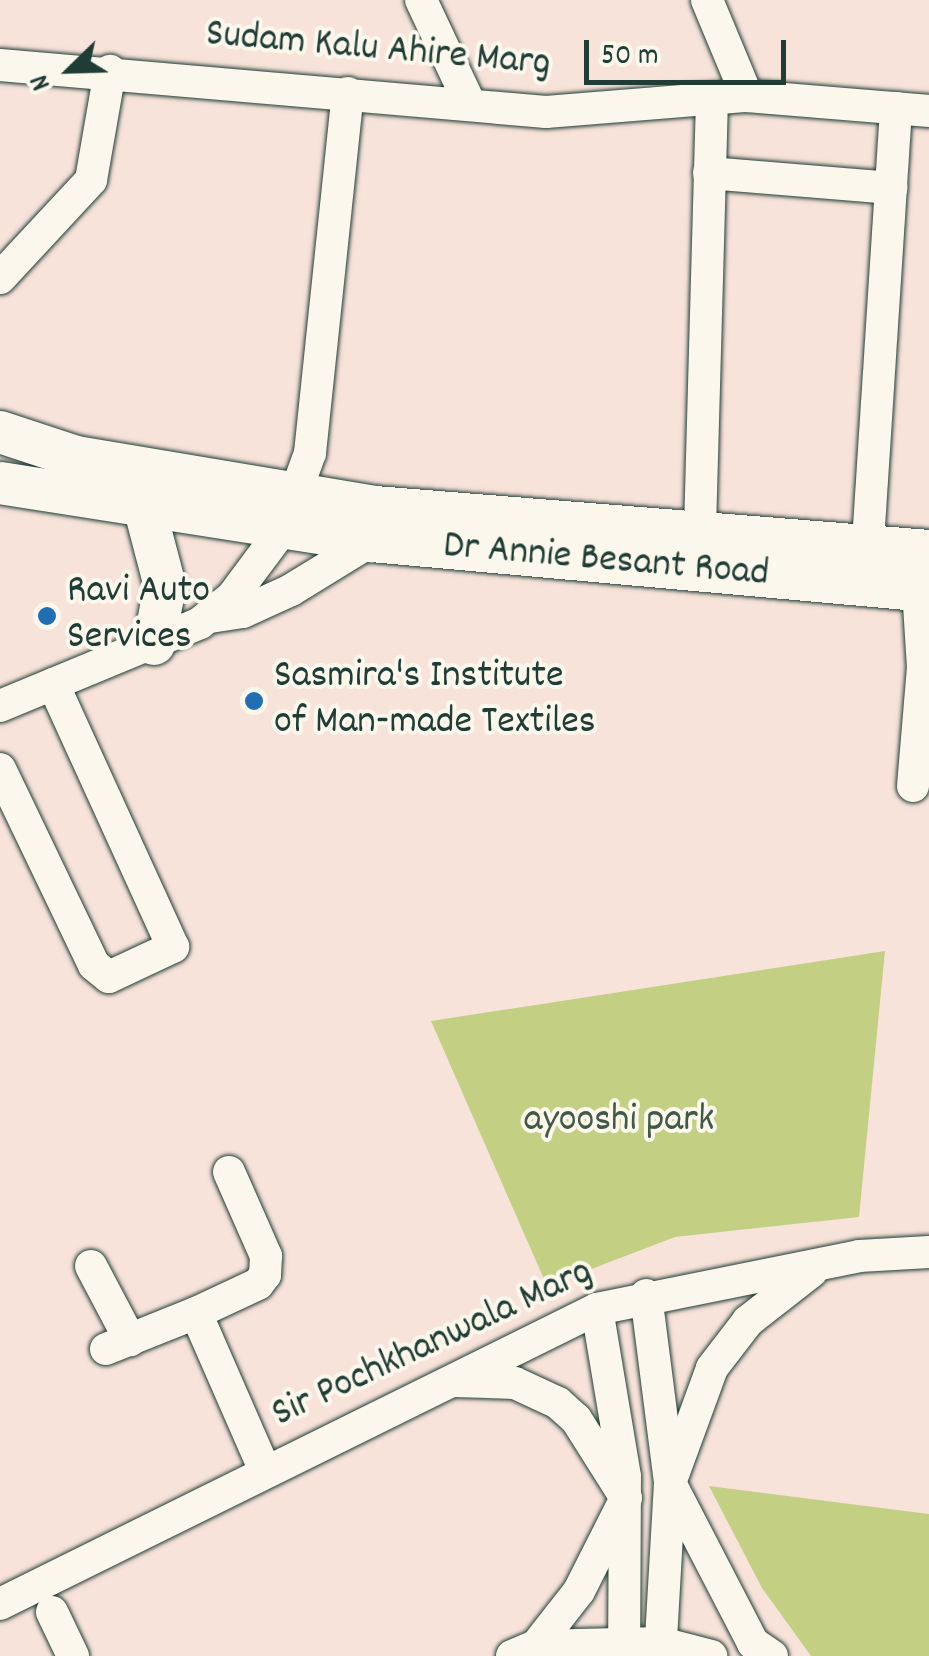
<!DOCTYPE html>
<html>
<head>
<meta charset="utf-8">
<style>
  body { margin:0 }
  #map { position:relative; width:929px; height:1656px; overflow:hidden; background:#f8e3db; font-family:Dekko,sans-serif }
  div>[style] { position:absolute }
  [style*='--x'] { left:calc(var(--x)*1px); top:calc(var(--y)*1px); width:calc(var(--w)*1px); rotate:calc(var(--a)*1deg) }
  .green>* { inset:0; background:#c3d084 }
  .roads { filter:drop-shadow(0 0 2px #1f3d34) drop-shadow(0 0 2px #1f3d34) }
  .minor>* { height:32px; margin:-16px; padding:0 16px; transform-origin:16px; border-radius:16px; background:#fbf7ec }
  .major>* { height:42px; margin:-21px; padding:0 21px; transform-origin:21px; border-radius:21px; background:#fbf7ec }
  .dots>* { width:28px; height:28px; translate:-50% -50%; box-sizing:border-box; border:5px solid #fbf7ec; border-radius:50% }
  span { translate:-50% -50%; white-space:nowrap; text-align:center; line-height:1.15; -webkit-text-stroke:8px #fbf7ec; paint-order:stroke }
  .street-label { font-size:40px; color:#1f3d34 }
  .poi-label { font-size:40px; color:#1f3d34 }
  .left { translate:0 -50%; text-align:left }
  .park-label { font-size:40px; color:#405a44 }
  .north { position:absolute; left:20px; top:20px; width:100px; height:100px; -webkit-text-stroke:8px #fbf7ec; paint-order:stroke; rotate:247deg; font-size:28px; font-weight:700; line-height:40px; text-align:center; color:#1f3d34 }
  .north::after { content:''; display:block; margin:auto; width:35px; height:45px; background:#1f3d34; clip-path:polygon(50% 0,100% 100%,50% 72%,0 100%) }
  .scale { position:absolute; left:584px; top:40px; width:202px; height:45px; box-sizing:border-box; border:5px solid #1f3d34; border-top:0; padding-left:12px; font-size:30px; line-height:35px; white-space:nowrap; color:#1f3d34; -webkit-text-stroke:8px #fbf7ec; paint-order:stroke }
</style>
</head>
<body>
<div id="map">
  <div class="green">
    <i style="clip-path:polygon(885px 951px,859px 1217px,675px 1237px,547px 1286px,431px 1021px)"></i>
    <i style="clip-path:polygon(709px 1486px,929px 1514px,929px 1656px,811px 1656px,762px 1588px)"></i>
  </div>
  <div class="roads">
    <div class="minor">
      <i style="--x:421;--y:0;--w:115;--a:64.8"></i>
      <i style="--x:707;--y:0;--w:104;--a:67.4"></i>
      <i style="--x:0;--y:65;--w:548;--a:4.92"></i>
      <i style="--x:546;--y:112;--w:202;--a:-4.6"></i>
      <i style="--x:747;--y:96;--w:183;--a:4.7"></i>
      <i style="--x:709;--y:173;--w:183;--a:4.7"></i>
      <i style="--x:0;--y:278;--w:134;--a:-47.1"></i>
      <i style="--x:91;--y:180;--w:111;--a:-80.1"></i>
      <i style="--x:700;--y:529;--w:430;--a:-88.4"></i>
      <i style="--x:868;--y:542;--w:435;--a:-86.3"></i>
      <i style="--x:210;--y:617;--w:33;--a:-9"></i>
      <i style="--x:243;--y:612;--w:53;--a:-24.6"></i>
      <i style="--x:291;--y:590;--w:94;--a:-31.5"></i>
      <i style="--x:0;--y:706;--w:217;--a:-22.5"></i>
      <i style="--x:200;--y:623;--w:41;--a:-39.1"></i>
      <i style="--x:232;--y:597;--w:84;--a:-53.3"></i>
      <i style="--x:282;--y:530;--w:82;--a:-70"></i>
      <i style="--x:310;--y:453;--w:362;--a:-84"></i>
      <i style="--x:0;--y:769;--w:217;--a:64.4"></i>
      <i style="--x:94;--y:965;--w:19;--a:39"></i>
      <i style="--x:109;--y:977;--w:71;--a:-25.1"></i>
      <i style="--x:173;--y:947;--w:289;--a:-114.5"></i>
      <i style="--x:913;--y:786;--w:118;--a:-85.2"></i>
      <i style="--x:923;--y:668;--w:79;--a:-93.6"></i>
      <i style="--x:229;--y:1172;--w:92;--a:66.2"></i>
      <i style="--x:266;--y:1256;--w:19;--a:93"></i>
      <i style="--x:265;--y:1275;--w:11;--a:128"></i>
      <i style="--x:258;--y:1284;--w:68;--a:154.9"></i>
      <i style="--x:196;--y:1313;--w:172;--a:66.4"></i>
      <i style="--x:91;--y:1266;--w:84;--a:62.2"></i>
      <i style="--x:646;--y:1295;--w:190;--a:82.7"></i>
      <i style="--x:670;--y:1483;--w:173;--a:93.3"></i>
      <i style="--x:597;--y:1309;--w:170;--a:80.5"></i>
      <i style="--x:625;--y:1477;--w:179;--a:90.3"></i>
      <i style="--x:106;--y:1349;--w:97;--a:-21.8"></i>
      <i style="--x:453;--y:1381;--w:62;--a:1.8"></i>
      <i style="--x:515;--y:1383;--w:47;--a:24.9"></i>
      <i style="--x:558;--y:1403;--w:24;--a:42"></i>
      <i style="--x:576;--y:1419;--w:93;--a:57.7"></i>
      <i style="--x:626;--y:1498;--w:104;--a:116.8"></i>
      <i style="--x:579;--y:1591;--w:70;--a:128"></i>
      <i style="--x:0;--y:1604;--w:666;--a:-26.3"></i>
      <i style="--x:597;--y:1309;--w:267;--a:-11.4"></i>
      <i style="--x:859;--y:1256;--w:70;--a:-3.3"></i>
      <i style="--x:52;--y:1612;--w:49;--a:64.5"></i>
      <i style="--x:512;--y:1656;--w:26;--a:-23"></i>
      <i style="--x:536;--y:1646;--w:125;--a:-1.4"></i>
      <i style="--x:661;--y:1643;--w:52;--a:14.6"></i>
      <i style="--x:772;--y:1656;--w:23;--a:-146"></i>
      <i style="--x:753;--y:1643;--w:180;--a:-117.4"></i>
      <i style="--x:670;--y:1483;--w:122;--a:-69.9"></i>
      <i style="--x:712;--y:1368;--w:59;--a:-52.5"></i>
      <i style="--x:748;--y:1321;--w:81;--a:-38"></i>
    </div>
    <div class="major">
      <i style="--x:0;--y:432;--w:80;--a:18.2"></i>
      <i style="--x:76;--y:457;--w:303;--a:9.5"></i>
      <i style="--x:375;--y:507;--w:556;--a:4.54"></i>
      <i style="--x:0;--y:483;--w:376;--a:8.9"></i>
      <i style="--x:371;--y:541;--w:560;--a:5.12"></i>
      <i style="--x:144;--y:506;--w:83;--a:75.3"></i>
      <i style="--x:165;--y:586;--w:59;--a:100.7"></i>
    </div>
  </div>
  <div class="dots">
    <i style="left:47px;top:616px;background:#1f6fb2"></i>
    <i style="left:254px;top:701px;background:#1f6fb2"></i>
  </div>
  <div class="street-label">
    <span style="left:378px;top:51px;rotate:5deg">Sudam Kalu Ahire Marg</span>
    <span style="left:606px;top:562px;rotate:5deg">Dr Annie Besant Road</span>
    <span style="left:433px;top:1345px;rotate:-25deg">Sir Pochkhanwala Marg</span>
  </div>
  <div class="poi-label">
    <span class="left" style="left:67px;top:616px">Ravi Auto<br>Services</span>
    <span class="left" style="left:274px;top:701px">Sasmira's Institute<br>of Man-made Textiles</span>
  </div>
  <div class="park-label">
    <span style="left:619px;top:1122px">ayooshi park</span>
  </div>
  <div class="north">N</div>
  <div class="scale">50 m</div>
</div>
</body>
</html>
